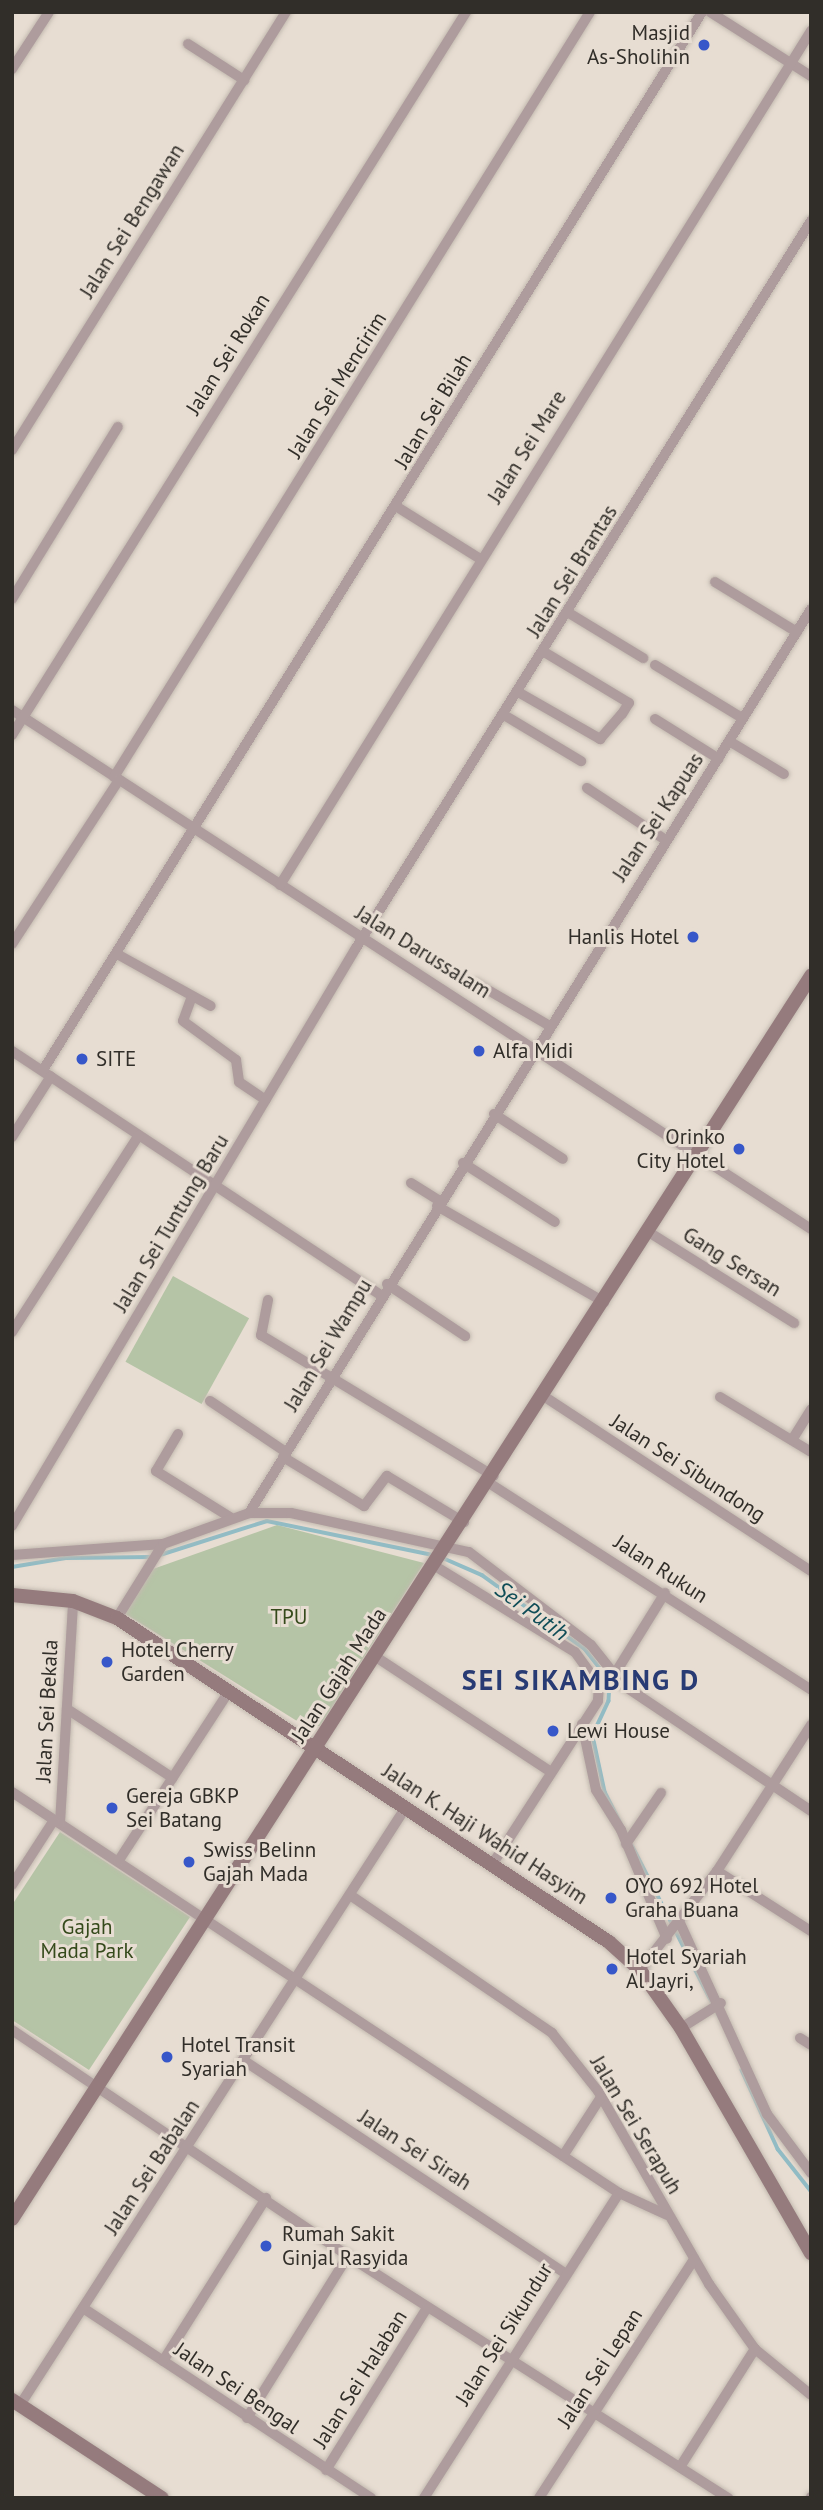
<!DOCTYPE html>
<html>
<head>
<meta charset="utf-8">
<style>
  body { margin:0 }
  #map { position:relative; width:823px; height:2510px; overflow:hidden; background:#e7ddd2; font-family:"PT Sans",sans-serif }
  div>[style] { position:absolute }
  [style*='--x'] { left:calc(var(--x)*1px); top:calc(var(--y)*1px); width:calc(var(--w)*1px); rotate:calc(var(--a)*1deg) }
  .green>* { inset:0; background:#b5c4a6; transform-origin:0 0 }
  .stream>* { height:3.5px; margin:-1.75px; padding:0 1.75px; transform-origin:1.75px; border-radius:1.75px; background:#91bcc5 }
  .roads { filter:drop-shadow(0 0 2px #c3bab0) drop-shadow(0 0 2px #c3bab0) }
  .street>* { height:10px; margin:-5px; padding:0 5px; transform-origin:5px; border-radius:5px; background:#ae9c9d }
  .secondary>* { height:14px; margin:-7px; padding:0 7px; transform-origin:7px; border-radius:7px; background:#957b7d }
  .dots>* { width:19px; height:19px; translate:-50% -50%; box-sizing:border-box; border:4px solid #e7ddd2; border-radius:50% }
  span { translate:-50% -50%; white-space:nowrap; text-align:center; line-height:1.15; -webkit-text-stroke:6px #e7ddd2; paint-order:stroke }
  .poi-label { font-size:21px; color:#312e29 }
  .right { translate:-100% -50%; text-align:right }
  .left { translate:0 -50%; text-align:left }
  .street-label { font-size:21px; color:#312e29 }
  .park-label { font-size:21px; color:#354a1b }
  .water-label { font-size:23px; color:#0f4d57; font-style:italic }
  .district-label { font-size:28px; color:#283b74; font-weight:700; letter-spacing:2px }
  .frame { position:absolute; inset:0; border:14px solid #312e29; pointer-events:none }
</style>
</head>
<body>
<div id="map">
  <div class="green">
    <i style="left:173px;top:1276px;width:87px;height:98px;rotate:29deg"></i>
    <i style="clip-path:polygon(277px 1525px,424px 1563px,320px 1726px,305px 1726px,124px 1613px,153px 1569px)"></i>
    <i style="clip-path:polygon(60px 1832px,190px 1917px,89px 2070px,12px 2020px,12px 1905px)"></i>
  </div>
  <div class="stream">
    <i style="--x:160;--y:1555;--w:112;--a:-17.6"></i>
    <i style="--x:267;--y:1521;--w:169;--a:11.6"></i>
    <i style="--x:443;--y:1558;--w:43;--a:23.6"></i>
    <i style="--x:482;--y:1575;--w:127;--a:35.7"></i>
    <i style="--x:585;--y:1649;--w:41;--a:52"></i>
    <i style="--x:610;--y:1681;--w:20;--a:93"></i>
    <i style="--x:609;--y:1701;--w:38;--a:115"></i>
    <i style="--x:593;--y:1736;--w:57;--a:77.9"></i>
    <i style="--x:605;--y:1792;--w:254;--a:63"></i>
    <i style="--x:12;--y:1567;--w:54;--a:-9.6"></i>
    <i style="--x:65;--y:1558;--w:87;--a:-0.7"></i>
    <i style="--x:742;--y:2070;--w:87;--a:65.5"></i>
    <i style="--x:778;--y:2149;--w:53;--a:51.8"></i>
  </div>
  <div class="roads">
    <div class="street">
      <i style="--x:710;--y:12;--w:120;--a:32.4"></i>
      <i style="--x:188;--y:44;--w:67;--a:32.7"></i>
      <i style="--x:12;--y:69;--w:68;--a:-57"></i>
      <i style="--x:12;--y:450;--w:517;--a:-57.97"></i>
      <i style="--x:397;--y:507;--w:97;--a:31.9"></i>
      <i style="--x:715;--y:582;--w:96;--a:31.4"></i>
      <i style="--x:12;--y:599;--w:202;--a:-58.4"></i>
      <i style="--x:569;--y:613;--w:87;--a:31.3"></i>
      <i style="--x:655;--y:665;--w:102;--a:31.3"></i>
      <i style="--x:518;--y:692;--w:95;--a:29.8"></i>
      <i style="--x:600;--y:739;--w:33;--a:-49"></i>
      <i style="--x:622;--y:714;--w:13;--a:-58"></i>
      <i style="--x:629;--y:703;--w:99;--a:-149"></i>
      <i style="--x:12;--y:710;--w:953;--a:33.01"></i>
      <i style="--x:504;--y:715;--w:90;--a:30.9"></i>
      <i style="--x:655;--y:719;--w:75;--a:32"></i>
      <i style="--x:12;--y:735;--w:854;--a:-57.87"></i>
      <i style="--x:729;--y:741;--w:64;--a:31"></i>
      <i style="--x:114;--y:777;--w:901;--a:-58.11"></i>
      <i style="--x:587;--y:788;--w:92;--a:33.5"></i>
      <i style="--x:280;--y:885;--w:1006;--a:-58.13"></i>
      <i style="--x:12;--y:944;--w:196;--a:-56.9"></i>
      <i style="--x:117;--y:954;--w:107;--a:29"></i>
      <i style="--x:476;--y:983;--w:86;--a:30.2"></i>
      <i style="--x:191;--y:999;--w:23;--a:110"></i>
      <i style="--x:183;--y:1021;--w:66;--a:36.3"></i>
      <i style="--x:236;--y:1060;--w:22;--a:82"></i>
      <i style="--x:239;--y:1082;--w:32;--a:34"></i>
      <i style="--x:12;--y:1051;--w:442;--a:33.5"></i>
      <i style="--x:43;--y:1070;--w:1246;--a:-58.08"></i>
      <i style="--x:494;--y:1114;--w:82;--a:33.1"></i>
      <i style="--x:12;--y:1137;--w:72;--a:-57.4"></i>
      <i style="--x:463;--y:1163;--w:109;--a:32.7"></i>
      <i style="--x:411;--y:1183;--w:34;--a:32"></i>
      <i style="--x:437;--y:1206;--w:193;--a:29.9"></i>
      <i style="--x:650;--y:1233;--w:170;--a:32"></i>
      <i style="--x:387;--y:1284;--w:94;--a:33.7"></i>
      <i style="--x:268;--y:1300;--w:36;--a:101"></i>
      <i style="--x:261;--y:1335;--w:272;--a:31.2"></i>
      <i style="--x:12;--y:1332;--w:234;--a:-57.2"></i>
      <i style="--x:545;--y:1397;--w:318;--a:33.2"></i>
      <i style="--x:720;--y:1397;--w:106;--a:31.1"></i>
      <i style="--x:210;--y:1401;--w:92;--a:33.9"></i>
      <i style="--x:178;--y:1434;--w:43;--a:120.7"></i>
      <i style="--x:156;--y:1471;--w:87;--a:31.9"></i>
      <i style="--x:792;--y:1440;--w:36;--a:-58"></i>
      <i style="--x:283;--y:1457;--w:95;--a:31.2"></i>
      <i style="--x:364;--y:1506;--w:38;--a:-53"></i>
      <i style="--x:387;--y:1476;--w:90;--a:30.9"></i>
      <i style="--x:489;--y:1483;--w:383;--a:32.7"></i>
      <i style="--x:249;--y:1513;--w:42;--a:0"></i>
      <i style="--x:291;--y:1513;--w:182;--a:12.4"></i>
      <i style="--x:469;--y:1552;--w:153;--a:37.3"></i>
      <i style="--x:591;--y:1645;--w:51;--a:51.3"></i>
      <i style="--x:623;--y:1685;--w:226;--a:33.8"></i>
      <i style="--x:12;--y:1526;--w:673;--a:-59.24"></i>
      <i style="--x:356;--y:948;--w:858;--a:-57.96"></i>
      <i style="--x:12;--y:1555;--w:151;--a:-4.2"></i>
      <i style="--x:435;--y:1566;--w:164;--a:31.6"></i>
      <i style="--x:575;--y:1652;--w:41;--a:54"></i>
      <i style="--x:599;--y:1685;--w:16;--a:94"></i>
      <i style="--x:598;--y:1701;--w:193;--a:122.9"></i>
      <i style="--x:117;--y:1618;--w:87;--a:-58.1"></i>
      <i style="--x:163;--y:1544;--w:91;--a:-19.8"></i>
      <i style="--x:249;--y:1513;--w:1064;--a:-58.13"></i>
      <i style="--x:376;--y:1657;--w:209;--a:33.3"></i>
      <i style="--x:599;--y:1685;--w:21;--a:-37"></i>
      <i style="--x:616;--y:1672;--w:93;--a:-58.2"></i>
      <i style="--x:67;--y:1709;--w:126;--a:33.1"></i>
      <i style="--x:582;--y:1724;--w:67;--a:78"></i>
      <i style="--x:596;--y:1790;--w:47;--a:58"></i>
      <i style="--x:621;--y:1830;--w:118;--a:67.1"></i>
      <i style="--x:12;--y:1792;--w:727;--a:33.45"></i>
      <i style="--x:619;--y:2193;--w:53;--a:24.6"></i>
      <i style="--x:60;--y:1823;--w:222;--a:-86.6"></i>
      <i style="--x:626;--y:1844;--w:62;--a:-55.5"></i>
      <i style="--x:119;--y:1860;--w:202;--a:-56.9"></i>
      <i style="--x:717;--y:1871;--w:112;--a:32.6"></i>
      <i style="--x:12;--y:1885;--w:77;--a:-57.1"></i>
      <i style="--x:350;--y:1895;--w:245;--a:34.3"></i>
      <i style="--x:552;--y:2033;--w:74;--a:51.6"></i>
      <i style="--x:598;--y:2091;--w:223;--a:60.1"></i>
      <i style="--x:709;--y:2284;--w:80;--a:54.7"></i>
      <i style="--x:755;--y:2349;--w:72;--a:39.4"></i>
      <i style="--x:680;--y:1923;--w:210;--a:65.5"></i>
      <i style="--x:767;--y:2114;--w:74;--a:53.3"></i>
      <i style="--x:640;--y:1970;--w:125;--a:-52.1"></i>
      <i style="--x:717;--y:1871;--w:174;--a:-57.2"></i>
      <i style="--x:681;--y:2028;--w:47;--a:-32"></i>
      <i style="--x:12;--y:2030;--w:405;--a:33.9"></i>
      <i style="--x:348;--y:2256;--w:451;--a:32.5"></i>
      <i style="--x:800;--y:2038;--w:13;--a:32"></i>
      <i style="--x:243;--y:2060;--w:386;--a:33.5"></i>
      <i style="--x:563;--y:2156;--w:70;--a:-57.2"></i>
      <i style="--x:83;--y:2308;--w:345;--a:33.4"></i>
      <i style="--x:163;--y:2361;--w:193;--a:-57.7"></i>
      <i style="--x:20;--y:2405;--w:712;--a:-57.16"></i>
      <i style="--x:247;--y:2418;--w:191;--a:-58.1"></i>
      <i style="--x:680;--y:2467;--w:140;--a:-57.6"></i>
      <i style="--x:326;--y:2470;--w:191;--a:-58.1"></i>
      <i style="--x:424;--y:2498;--w:362;--a:-57.4"></i>
      <i style="--x:539;--y:2498;--w:285;--a:-57"></i>
      <i style="--x:811;--y:2498;--w:1;--a:-90"></i>
    </div>
    <div class="secondary">
      <i style="--x:12;--y:1595;--w:61;--a:5.6"></i>
      <i style="--x:73;--y:1601;--w:47;--a:21.1"></i>
      <i style="--x:117;--y:1618;--w:589;--a:33.37"></i>
      <i style="--x:609;--y:1942;--w:42;--a:42.1"></i>
      <i style="--x:640;--y:1970;--w:71;--a:54.7"></i>
      <i style="--x:681;--y:2028;--w:260;--a:60"></i>
      <i style="--x:12;--y:2219;--w:1478;--a:-57.27"></i>
      <i style="--x:12;--y:2400;--w:179;--a:33.2"></i>
    </div>
  </div>
  <div class="dots">
    <i style="left:704px;top:45px;background:#3757c9"></i>
    <i style="left:693px;top:937px;background:#3757c9"></i>
    <i style="left:479px;top:1051px;background:#3757c9"></i>
    <i style="left:82px;top:1059px;background:#3757c9"></i>
    <i style="left:739px;top:1149px;background:#3757c9"></i>
    <i style="left:107px;top:1662px;background:#3757c9"></i>
    <i style="left:553px;top:1731px;background:#3757c9"></i>
    <i style="left:112px;top:1808px;background:#3757c9"></i>
    <i style="left:189px;top:1862px;background:#3757c9"></i>
    <i style="left:611px;top:1898px;background:#3757c9"></i>
    <i style="left:612px;top:1969px;background:#3757c9"></i>
    <i style="left:167px;top:2057px;background:#3757c9"></i>
    <i style="left:266px;top:2246px;background:#3757c9"></i>
  </div>
  <div class="poi-label">
    <span class="right" style="left:690px;top:45px">Masjid<br>As-Sholihin</span>
    <span class="right" style="left:679px;top:937px">Hanlis Hotel</span>
    <span class="left" style="left:493px;top:1051px">Alfa Midi</span>
    <span class="left" style="left:96px;top:1059px">SITE</span>
    <span class="right" style="left:725px;top:1149px">Orinko<br>City Hotel</span>
    <span class="left" style="left:121px;top:1662px">Hotel Cherry<br>Garden</span>
    <span class="left" style="left:567px;top:1731px">Lewi House</span>
    <span class="left" style="left:126px;top:1808px">Gereja GBKP<br>Sei Batang</span>
    <span class="left" style="left:203px;top:1862px">Swiss Belinn<br>Gajah Mada</span>
    <span class="left" style="left:625px;top:1898px">OYO 692 Hotel<br>Graha Buana</span>
    <span class="left" style="left:626px;top:1969px">Hotel Syariah<br>Al Jayri,</span>
    <span class="left" style="left:181px;top:2057px">Hotel Transit<br>Syariah</span>
    <span class="left" style="left:282px;top:2246px">Rumah Sakit<br>Ginjal Rasyida</span>
  </div>
  <div class="street-label">
    <span style="left:132px;top:221px;rotate:-58deg">Jalan Sei Bengawan</span>
    <span style="left:228px;top:354px;rotate:-58deg">Jalan Sei Rokan</span>
    <span style="left:337px;top:385px;rotate:-58deg">Jalan Sei Mencirim</span>
    <span style="left:433px;top:411px;rotate:-59deg">Jalan Sei Bilah</span>
    <span style="left:527px;top:447px;rotate:-58deg">Jalan Sei Mare</span>
    <span style="left:572px;top:571px;rotate:-58deg">Jalan Sei Brantas</span>
    <span style="left:658px;top:817px;rotate:-57deg">Jalan Sei Kapuas</span>
    <span style="left:423px;top:952px;rotate:32deg">Jalan Darussalam</span>
    <span style="left:171px;top:1223px;rotate:-59deg">Jalan Sei Tuntung Baru</span>
    <span style="left:732px;top:1262px;rotate:32deg">Gang Sersan</span>
    <span style="left:328px;top:1345px;rotate:-59deg">Jalan Sei Wampu</span>
    <span style="left:688px;top:1468px;rotate:33deg">Jalan Sei Sibundong</span>
    <span style="left:661px;top:1569px;rotate:33deg">Jalan Rukun</span>
    <span style="left:339px;top:1675px;rotate:-57deg">Jalan Gajah Mada</span>
    <span style="left:47px;top:1711px;rotate:-87deg">Jalan Sei Bekala</span>
    <span style="left:485px;top:1834px;rotate:33deg">Jalan K. Haji Wahid Hasyim</span>
    <span style="left:636px;top:2125px;rotate:59deg">Jalan Sei Serapuh</span>
    <span style="left:415px;top:2150px;rotate:33deg">Jalan Sei Sirah</span>
    <span style="left:152px;top:2167px;rotate:-57deg">Jalan Sei Babalan</span>
    <span style="left:504px;top:2334px;rotate:-58deg">Jalan Sei Sikundur</span>
    <span style="left:600px;top:2368px;rotate:-57deg">Jalan Sei Lepan</span>
    <span style="left:360px;top:2379px;rotate:-58deg">Jalan Sei Halaban</span>
    <span style="left:237px;top:2388px;rotate:34deg">Jalan Sei Bengal</span>
  </div>
  <div class="park-label">
    <span style="left:289px;top:1617px">TPU</span>
    <span style="left:87px;top:1939px">Gajah<br>Mada Park</span>
  </div>
  <div class="water-label">
    <span style="left:532px;top:1611px;rotate:36deg">Sei Putih</span>
  </div>
  <div class="district-label">
    <span style="left:581px;top:1680px">SEI SIKAMBING D</span>
  </div>
  <div class="frame"></div>
</div>
</body>
</html>
